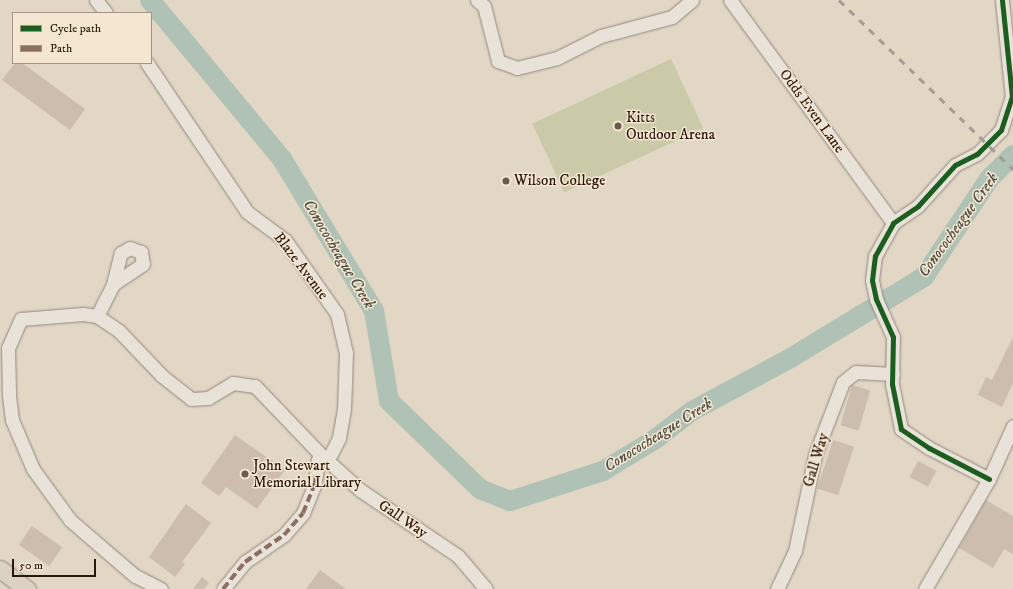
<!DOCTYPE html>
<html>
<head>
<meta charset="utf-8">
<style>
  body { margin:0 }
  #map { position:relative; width:1013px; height:589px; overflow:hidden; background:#e2d6c5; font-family:"IM FELL DW Pica",serif }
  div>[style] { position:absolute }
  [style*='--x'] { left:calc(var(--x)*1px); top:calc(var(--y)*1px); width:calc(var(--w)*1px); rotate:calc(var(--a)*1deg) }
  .green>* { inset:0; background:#cac9a8; transform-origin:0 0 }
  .river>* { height:20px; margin:-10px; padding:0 10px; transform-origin:10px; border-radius:10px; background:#b0c2b5 }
  .building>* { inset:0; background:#cdbdaf; transform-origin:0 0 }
  .roads { filter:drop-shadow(0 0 1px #92887e) drop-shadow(0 0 1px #92887e) }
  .minor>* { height:13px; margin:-6.5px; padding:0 6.5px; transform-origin:6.5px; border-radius:6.5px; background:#e8e2d9 }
  .major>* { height:17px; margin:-8.5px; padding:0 8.5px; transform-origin:8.5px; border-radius:8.5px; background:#dcd2c4 }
  .rail>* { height:3px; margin-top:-1.5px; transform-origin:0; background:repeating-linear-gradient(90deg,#a49d96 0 7px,transparent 0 14px) }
  .quiet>* { height:4px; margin-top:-2px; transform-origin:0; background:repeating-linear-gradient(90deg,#8d6e63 0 8px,transparent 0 12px) }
  .cycleway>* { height:5px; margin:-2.5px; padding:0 2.5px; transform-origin:2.5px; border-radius:2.5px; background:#1b5e20 }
  .dots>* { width:11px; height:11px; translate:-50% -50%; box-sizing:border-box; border:2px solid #f5e6d1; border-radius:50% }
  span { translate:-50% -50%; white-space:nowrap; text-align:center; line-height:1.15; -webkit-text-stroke:3px #f5e6d1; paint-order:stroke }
  .street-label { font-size:15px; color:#2a170d }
  .poi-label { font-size:15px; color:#2a170d }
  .left { translate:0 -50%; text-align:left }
  .water-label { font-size:16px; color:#515045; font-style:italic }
  .legend { position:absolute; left:12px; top:12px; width:140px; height:52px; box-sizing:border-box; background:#f5e6d1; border:1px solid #a49383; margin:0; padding:5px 7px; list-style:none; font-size:12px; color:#2a170d }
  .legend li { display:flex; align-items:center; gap:8px; height:20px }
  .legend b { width:20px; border:1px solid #a49383 }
  .scale { position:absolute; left:12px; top:559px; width:84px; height:18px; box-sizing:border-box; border:2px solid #2a170d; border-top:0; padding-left:5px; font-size:12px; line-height:14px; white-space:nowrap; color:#2a170d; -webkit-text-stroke:3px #f5e6d1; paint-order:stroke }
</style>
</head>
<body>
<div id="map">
  <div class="green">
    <i style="left:671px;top:59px;width:76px;height:153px;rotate:65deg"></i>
  </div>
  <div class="river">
    <i style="--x:150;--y:0;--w:207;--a:50.3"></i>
    <i style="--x:282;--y:159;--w:178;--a:58.8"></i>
    <i style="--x:374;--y:311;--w:91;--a:80.5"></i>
    <i style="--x:389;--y:401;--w:127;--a:44"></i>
    <i style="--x:480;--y:489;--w:32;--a:22"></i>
    <i style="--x:510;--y:501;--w:98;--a:-17.9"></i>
    <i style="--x:603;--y:471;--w:60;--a:-31.3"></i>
    <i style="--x:654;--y:440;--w:48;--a:-37.3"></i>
    <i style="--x:692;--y:411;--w:110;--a:-28.2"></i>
    <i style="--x:789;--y:359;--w:158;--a:-31.3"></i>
    <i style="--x:924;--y:277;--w:118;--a:-56.4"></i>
    <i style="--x:989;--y:179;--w:34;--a:-45"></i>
  </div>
  <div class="building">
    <i style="clip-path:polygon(15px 63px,22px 63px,85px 109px,70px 130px,2px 80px)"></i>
    <i style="clip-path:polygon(1013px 337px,1013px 383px,1002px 407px,978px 395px,986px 377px,992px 380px)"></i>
    <i style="left:852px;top:385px;width:19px;height:42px;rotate:16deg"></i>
    <i style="clip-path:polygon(235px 435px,285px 470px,257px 509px,226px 487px,219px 496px,201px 483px)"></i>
    <i style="left:833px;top:440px;width:22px;height:51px;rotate:18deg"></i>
    <i style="left:918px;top:461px;width:21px;height:18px;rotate:28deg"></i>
    <i style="clip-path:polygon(986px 500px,1013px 516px,1013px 554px,1004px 549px,993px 568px,959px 548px)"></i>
    <i style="clip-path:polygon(186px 504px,211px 523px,182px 562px,185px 564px,175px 577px,149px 557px)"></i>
    <i style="left:32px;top:526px;width:37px;height:23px;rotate:35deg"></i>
    <i style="clip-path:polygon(320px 570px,346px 589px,306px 589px)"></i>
    <i style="clip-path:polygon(202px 577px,209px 583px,204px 589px,193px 589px)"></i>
  </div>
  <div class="roads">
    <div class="minor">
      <i style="--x:96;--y:0;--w:16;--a:52"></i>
      <i style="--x:477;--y:0;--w:9;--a:41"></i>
      <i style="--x:484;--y:6;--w:57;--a:75.7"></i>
      <i style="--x:498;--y:61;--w:20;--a:20"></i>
      <i style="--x:517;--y:68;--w:41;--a:-14"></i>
      <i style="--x:557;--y:58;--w:49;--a:-26.6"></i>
      <i style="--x:601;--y:36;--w:73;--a:-15"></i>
      <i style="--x:672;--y:17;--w:26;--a:-40"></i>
      <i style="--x:730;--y:0;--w:276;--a:53.8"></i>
      <i style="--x:147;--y:63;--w:179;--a:56.1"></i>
      <i style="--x:247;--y:212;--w:47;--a:36.4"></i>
      <i style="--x:285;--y:240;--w:90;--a:54.9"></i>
      <i style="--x:337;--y:314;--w:40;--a:77"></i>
      <i style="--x:346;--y:353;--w:56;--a:92"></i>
      <i style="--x:344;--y:409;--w:29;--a:100"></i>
      <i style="--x:339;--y:438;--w:25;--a:117"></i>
      <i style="--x:97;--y:316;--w:36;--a:-63"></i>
      <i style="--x:113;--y:284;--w:32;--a:-76"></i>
      <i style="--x:121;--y:253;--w:10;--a:-29"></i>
      <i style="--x:130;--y:248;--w:12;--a:20"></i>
      <i style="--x:141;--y:252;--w:12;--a:81"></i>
      <i style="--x:143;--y:264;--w:36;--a:146"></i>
      <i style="--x:989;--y:479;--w:68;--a:-152.7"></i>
      <i style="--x:929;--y:448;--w:34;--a:-146"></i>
      <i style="--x:901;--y:429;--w:46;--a:-101.3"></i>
      <i style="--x:892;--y:384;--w:47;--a:-88.8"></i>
      <i style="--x:893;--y:337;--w:42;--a:-114.1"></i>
      <i style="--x:876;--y:299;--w:19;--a:-102"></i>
      <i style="--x:872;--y:280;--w:24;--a:-83"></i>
      <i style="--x:875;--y:256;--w:38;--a:-61"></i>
      <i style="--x:893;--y:223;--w:30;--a:-34"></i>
      <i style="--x:918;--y:206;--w:55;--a:-47.9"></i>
      <i style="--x:955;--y:165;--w:25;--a:-27"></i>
      <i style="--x:977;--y:154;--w:34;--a:-45"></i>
      <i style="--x:1001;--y:130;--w:35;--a:-72"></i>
      <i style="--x:1012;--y:97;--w:98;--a:-95.9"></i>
      <i style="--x:161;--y:589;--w:29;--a:-153"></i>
      <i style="--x:135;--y:576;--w:86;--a:-139.3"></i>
      <i style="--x:70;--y:520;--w:63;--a:-126"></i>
      <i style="--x:33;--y:469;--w:53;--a:-113.2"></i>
      <i style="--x:12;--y:420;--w:26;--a:-97"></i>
      <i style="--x:9;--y:394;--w:46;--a:-91.2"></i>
      <i style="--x:8;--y:348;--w:32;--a:-66"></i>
      <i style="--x:21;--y:319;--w:62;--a:-4.6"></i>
      <i style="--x:83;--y:314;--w:14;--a:8"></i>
      <i style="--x:97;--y:316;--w:27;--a:34"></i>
      <i style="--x:119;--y:331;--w:62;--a:46.3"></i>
      <i style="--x:162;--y:376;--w:37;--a:38"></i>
      <i style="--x:191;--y:399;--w:17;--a:-3"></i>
      <i style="--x:208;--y:398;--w:29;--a:-31"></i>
      <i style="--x:233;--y:383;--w:22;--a:8"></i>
      <i style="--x:255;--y:386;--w:91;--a:46.3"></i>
      <i style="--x:318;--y:452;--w:57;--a:42.1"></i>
      <i style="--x:360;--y:490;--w:118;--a:34"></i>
      <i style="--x:458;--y:556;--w:43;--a:49.7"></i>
      <i style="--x:223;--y:589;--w:35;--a:-51"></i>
      <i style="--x:245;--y:562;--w:47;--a:-34.7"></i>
      <i style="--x:284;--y:535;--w:29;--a:-49"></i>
      <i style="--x:303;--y:513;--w:32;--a:-68"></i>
      <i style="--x:315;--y:483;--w:24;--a:-83"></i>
      <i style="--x:777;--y:589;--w:42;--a:-64.7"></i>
      <i style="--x:795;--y:551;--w:98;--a:-78.2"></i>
      <i style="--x:815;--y:455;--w:78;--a:-69"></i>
      <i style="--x:843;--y:382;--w:16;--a:-38"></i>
      <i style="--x:856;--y:372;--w:37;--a:3"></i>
      <i style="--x:925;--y:589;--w:127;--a:-59.8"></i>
      <i style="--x:989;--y:479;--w:58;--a:-65.6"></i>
    </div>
    <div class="major">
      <i style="--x:0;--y:569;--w:34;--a:37"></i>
    </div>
  </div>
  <div class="rail">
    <i style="--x:839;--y:0;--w:243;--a:44.2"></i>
  </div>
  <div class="quiet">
    <i style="--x:223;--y:589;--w:35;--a:-51"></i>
    <i style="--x:245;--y:562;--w:47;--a:-34.7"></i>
    <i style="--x:284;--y:535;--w:29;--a:-49"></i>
    <i style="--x:303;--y:513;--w:32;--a:-68"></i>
    <i style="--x:315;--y:483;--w:24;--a:-83"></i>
  </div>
  <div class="cycleway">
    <i style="--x:989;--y:479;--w:68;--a:-152.7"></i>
    <i style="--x:929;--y:448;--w:34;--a:-146"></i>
    <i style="--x:901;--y:429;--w:46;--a:-101.3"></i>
    <i style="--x:892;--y:384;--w:47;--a:-88.8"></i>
    <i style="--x:893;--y:337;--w:42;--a:-114.1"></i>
    <i style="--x:876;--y:299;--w:19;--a:-102"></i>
    <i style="--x:872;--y:280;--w:24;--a:-83"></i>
    <i style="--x:875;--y:256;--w:38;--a:-61"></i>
    <i style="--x:893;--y:223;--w:30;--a:-34"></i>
    <i style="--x:918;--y:206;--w:55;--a:-47.9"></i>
    <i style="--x:955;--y:165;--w:25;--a:-27"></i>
    <i style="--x:977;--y:154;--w:34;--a:-45"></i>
    <i style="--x:1001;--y:130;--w:35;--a:-72"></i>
    <i style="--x:1012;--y:97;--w:98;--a:-95.9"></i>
  </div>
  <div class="dots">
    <i style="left:618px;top:126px;background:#6a5a4d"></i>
    <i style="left:506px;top:181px;background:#6a5a4d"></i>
    <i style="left:245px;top:474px;background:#6a5a4d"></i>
  </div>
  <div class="street-label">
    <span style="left:812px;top:111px;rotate:54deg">Odds Even Lane</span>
    <span style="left:301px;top:266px;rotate:53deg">Blaze Avenue</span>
    <span style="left:816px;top:460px;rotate:-73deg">Gall Way</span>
    <span style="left:403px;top:519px;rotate:34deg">Gall Way</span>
  </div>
  <div class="poi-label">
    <span class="left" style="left:626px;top:126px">Kitts<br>Outdoor Arena</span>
    <span class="left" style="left:514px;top:181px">Wilson College</span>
    <span class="left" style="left:253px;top:474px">John Stewart<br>Memorial Library</span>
  </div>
  <div class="water-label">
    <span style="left:958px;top:225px;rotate:-54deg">Conococheague Creek</span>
    <span style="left:339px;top:254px;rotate:59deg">Conococheague Creek</span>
    <span style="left:658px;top:435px;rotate:-32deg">Conococheague Creek</span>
  </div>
  <ul class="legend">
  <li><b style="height:5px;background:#1b5e20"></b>Cycle path</li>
  <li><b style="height:5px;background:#8d6e63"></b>Path</li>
  </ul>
  <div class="scale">50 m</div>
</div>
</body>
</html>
